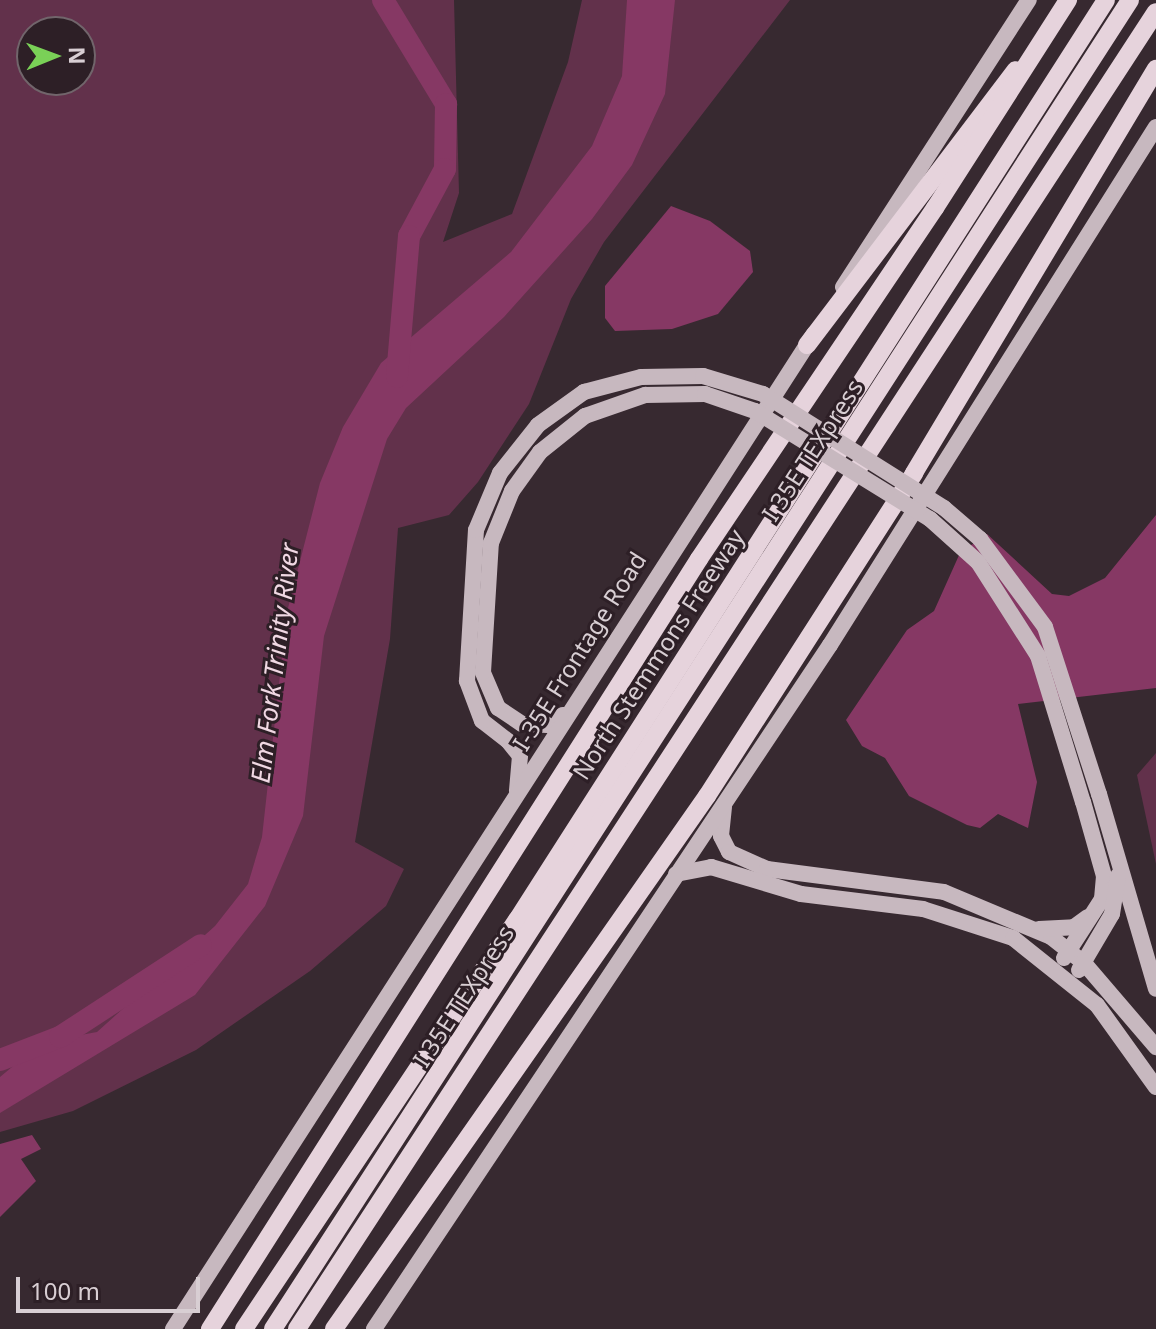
<!DOCTYPE html>
<html>
<head>
<meta charset="utf-8">
<style>
  body { margin:0 }
  #map { position:relative; width:1156px; height:1329px; overflow:hidden; background:#372930; font-family:"Noto Sans",sans-serif }
  div>[style] { position:absolute }
  [style*='--x'] { left:calc(var(--x)*1px); top:calc(var(--y)*1px); width:calc(var(--w)*1px); rotate:calc(var(--a)*1deg) }
  .green>* { inset:0; background:#62314b }
  .water>* { inset:0; background:#863864 }
  .river>* { height:22px; margin:-11px; padding:0 11px; transform-origin:11px; border-radius:11px; background:#863864 }
  .major>* { height:16px; margin:-8px; padding:0 8px; transform-origin:8px; border-radius:8px; background:#c7b8bf }
  .highway>* { height:18px; margin:-9px; padding:0 9px; transform-origin:9px; border-radius:9px; background:#e6d3dc }
  .major-bridge>* { height:16px; margin:-8px; padding:0 8px; transform-origin:8px; border-radius:8px; background:#c7b8bf }
  .highway-bridge>* { height:18px; margin:-9px; padding:0 9px; transform-origin:9px; border-radius:9px; background:#e6d3dc }
  span { translate:-50% -50%; white-space:nowrap; text-align:center; line-height:1.15; -webkit-text-stroke:6px #2d1f26; paint-order:stroke }
  .street-label { font-size:24px; color:#d8ced3 }
  .water-label { font-size:26px; color:#f0d8e3; font-style:italic }
  .north { position:absolute; left:16px; top:16px; width:80px; height:80px; box-sizing:border-box; background:#2d1f26; border:2px solid #71656b; border-radius:50%; rotate:89deg; font-size:22px; font-weight:700; line-height:32px; text-align:center; color:#d8ced3 }
  .north::after { content:''; display:block; margin:auto; width:28px; height:36px; background:#7ad157; clip-path:polygon(50% 0,100% 100%,50% 72%,0 100%) }
  .scale { position:absolute; left:16px; top:1277px; width:184px; height:36px; box-sizing:border-box; border:4px solid #d8ced3; border-top:0; padding-left:10px; font-size:24px; line-height:28px; white-space:nowrap; color:#d8ced3; -webkit-text-stroke:6px #2d1f26; paint-order:stroke }
</style>
</head>
<body>
<div id="map">
  <div class="green">
    <i style="clip-path:polygon(evenodd,0 0,454px 0,459px 193px,443px 242px,512px 214px,568px 62px,582px 0,790px 0,604px 242px,571px 299px,529px 404px,478px 482px,449px 515px,398px 528px,390px 639px,355px 842px,404px 869px,386px 906px,310px 971px,196px 1050px,73px 1111px,0 1132px,0 0,32px 32px,80px 32px,80px 80px,32px 80px,32px 32px)"></i>
    <i style="clip-path:polygon(1156px 753px,1156px 864px,1137px 775px)"></i>
  </div>
  <div class="water">
    <i style="clip-path:polygon(627px 0,675px 0,665px 94px,632px 165px,592px 219px,504px 317px,406px 408px,387px 439px,324px 636px,303px 816px,265px 906px,195px 995px,0 1113px,0 1077px,42px 1042px,97px 1032px,215px 926px,248px 884px,262px 837px,287px 612px,320px 483px,343px 427px,381px 363px,511px 252px,592px 146px,622px 76px)"></i>
    <i style="clip-path:polygon(671px 206px,710px 221px,750px 251px,753px 272px,718px 314px,672px 329px,615px 331px,605px 318px,605px 286px)"></i>
    <i style="clip-path:polygon(1156px 515px,1156px 688px,1018px 704px,1037px 782px,1028px 828px,998px 814px,980px 828px,967px 825px,909px 796px,885px 758px,862px 746px,846px 720px,907px 630px,934px 611px,960px 553px,987px 534px,1052px 594px,1069px 596px,1105px 578px)"></i>
    <i style="clip-path:polygon(32px 1135px,41px 1149px,21px 1159px,36px 1181px,0 1217px,0 1144px)"></i>
  </div>
  <div class="river">
    <i style="--x:383;--y:0;--w:122;--a:58.8"></i>
    <i style="--x:446;--y:104;--w:65;--a:90.9"></i>
    <i style="--x:445;--y:169;--w:76;--a:118.2"></i>
    <i style="--x:409;--y:236;--w:141;--a:94.9"></i>
    <i style="--x:0;--y:1060;--w:64;--a:-21"></i>
    <i style="--x:60;--y:1037;--w:168;--a:-33.1"></i>
  </div>
  <div class="major">
    <i style="--x:843;--y:287;--w:342;--a:-57.1"></i>
    <i style="--x:522;--y:724;--w:26;--a:2"></i>
    <i style="--x:548;--y:725;--w:18;--a:-34"></i>
    <i style="--x:508;--y:741;--w:19;--a:51"></i>
    <i style="--x:520;--y:756;--w:35;--a:95"></i>
    <i style="--x:1099;--y:794;--w:203;--a:73.7"></i>
    <i style="--x:724;--y:807;--w:29;--a:96"></i>
    <i style="--x:721;--y:836;--w:18;--a:63"></i>
    <i style="--x:729;--y:852;--w:42;--a:24.1"></i>
    <i style="--x:767;--y:869;--w:178;--a:7.4"></i>
    <i style="--x:944;--y:892;--w:116;--a:22.8"></i>
    <i style="--x:1051;--y:937;--w:42;--a:38.2"></i>
    <i style="--x:1084;--y:963;--w:111;--a:49.4"></i>
    <i style="--x:676;--y:874;--w:36;--a:-11"></i>
    <i style="--x:711;--y:867;--w:94;--a:16.7"></i>
    <i style="--x:801;--y:894;--w:123;--a:7"></i>
    <i style="--x:923;--y:909;--w:95;--a:17.9"></i>
    <i style="--x:1013;--y:938;--w:107;--a:38.6"></i>
    <i style="--x:1097;--y:1005;--w:101;--a:54.3"></i>
    <i style="--x:1039;--y:929;--w:35;--a:-3"></i>
    <i style="--x:1074;--y:927;--w:17;--a:-36"></i>
    <i style="--x:1064;--y:958;--w:70;--a:-57.2"></i>
    <i style="--x:1102;--y:899;--w:23;--a:-85"></i>
    <i style="--x:1104;--y:876;--w:77;--a:-105.8"></i>
    <i style="--x:1079;--y:970;--w:65;--a:-59.5"></i>
    <i style="--x:1112;--y:914;--w:39;--a:-81"></i>
    <i style="--x:173;--y:1329;--w:1184;--a:-57.21"></i>
    <i style="--x:374;--y:1329;--w:822;--a:-56.31"></i>
    <i style="--x:830;--y:645;--w:612;--a:-57.82"></i>
  </div>
  <div class="highway">
    <i style="--x:807;--y:345;--w:345;--a:-52.8"></i>
    <i style="--x:210;--y:1329;--w:912;--a:-57.58"></i>
    <i style="--x:699;--y:559;--w:423;--a:-56.1"></i>
    <i style="--x:244;--y:1329;--w:492;--a:-56.3"></i>
    <i style="--x:517;--y:920;--w:1092;--a:-57.37"></i>
    <i style="--x:273;--y:1329;--w:1581;--a:-57.18"></i>
    <i style="--x:297;--y:1329;--w:1572;--a:-56.89"></i>
    <i style="--x:334;--y:1329;--w:651;--a:-55.02"></i>
    <i style="--x:707;--y:796;--w:384;--a:-57.3"></i>
    <i style="--x:914;--y:473;--w:471;--a:-59.1"></i>
  </div>
  <div class="major-bridge">
    <i style="--x:522;--y:724;--w:29;--a:-146"></i>
    <i style="--x:498;--y:708;--w:39;--a:-113"></i>
    <i style="--x:483;--y:672;--w:129;--a:-86.5"></i>
    <i style="--x:491;--y:543;--w:56;--a:-68"></i>
    <i style="--x:512;--y:491;--w:48;--a:-54.3"></i>
    <i style="--x:540;--y:452;--w:58;--a:-38.7"></i>
    <i style="--x:585;--y:416;--w:64;--a:-19.3"></i>
    <i style="--x:645;--y:395;--w:60;--a:-1"></i>
    <i style="--x:705;--y:394;--w:53;--a:18.8"></i>
    <i style="--x:755;--y:411;--w:206;--a:31.7"></i>
    <i style="--x:930;--y:519;--w:64;--a:41.9"></i>
    <i style="--x:978;--y:562;--w:112;--a:57.4"></i>
    <i style="--x:1038;--y:656;--w:153;--a:72.9"></i>
    <i style="--x:508;--y:741;--w:33;--a:-142"></i>
    <i style="--x:482;--y:721;--w:43;--a:-110.6"></i>
    <i style="--x:467;--y:681;--w:151;--a:-86.6"></i>
    <i style="--x:476;--y:530;--w:62;--a:-67.2"></i>
    <i style="--x:500;--y:473;--w:61;--a:-51.6"></i>
    <i style="--x:538;--y:425;--w:57;--a:-35.7"></i>
    <i style="--x:584;--y:392;--w:59;--a:-14.7"></i>
    <i style="--x:641;--y:377;--w:62;--a:-0.9"></i>
    <i style="--x:703;--y:376;--w:63;--a:16.7"></i>
    <i style="--x:763;--y:394;--w:214;--a:32.2"></i>
    <i style="--x:944;--y:508;--w:48;--a:40.7"></i>
    <i style="--x:980;--y:539;--w:109;--a:53.5"></i>
    <i style="--x:1045;--y:627;--w:176;--a:72.1"></i>
  </div>
  <div class="highway-bridge">
    <i style="--x:935;--y:208;--w:247;--a:-57.4"></i>
  </div>
  <div class="street-label">
    <span style="left:812px;top:450px;rotate:-57deg">I 35E TEXpress</span>
    <span style="left:579px;top:651px;rotate:-58deg">I-35E Frontage Road</span>
    <span style="left:658px;top:654px;rotate:-57deg">North Stemmons Freeway</span>
    <span style="left:463px;top:996px;rotate:-57deg">I 35E TEXpress</span>
  </div>
  <div class="water-label">
    <span style="left:275px;top:663px;rotate:-83deg">Elm Fork Trinity River</span>
  </div>
  <div class="north">N</div>
  <div class="scale">100 m</div>
</div>
</body>
</html>
